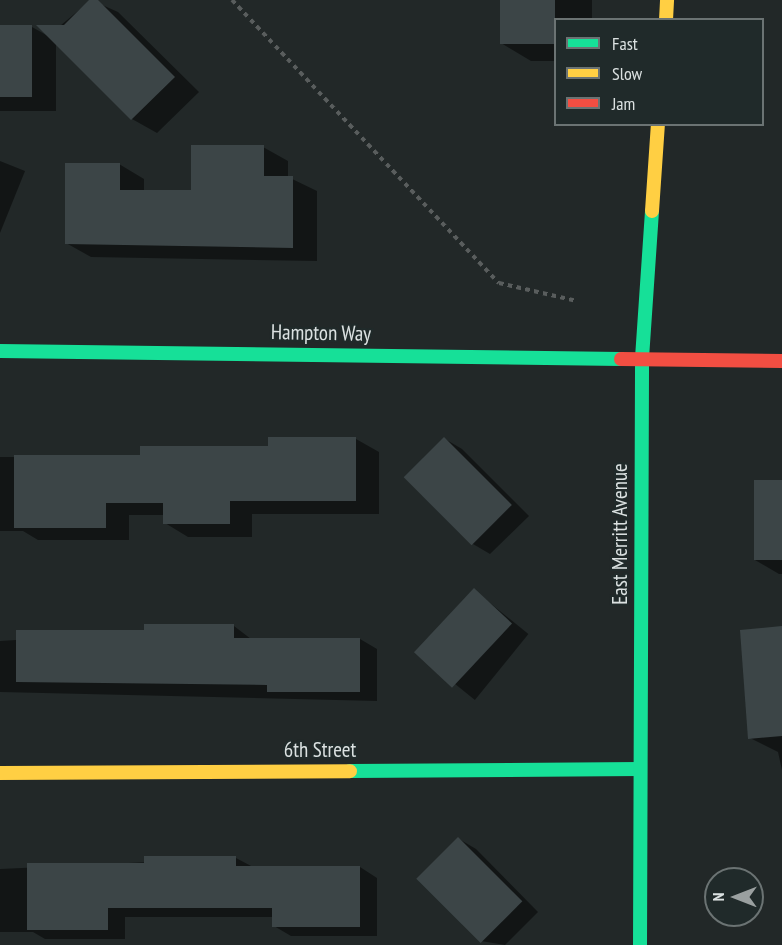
<!DOCTYPE html>
<html>
<head>
<meta charset="utf-8">
<style>
  body { margin:0 }
  #map { position:relative; width:782px; height:945px; overflow:hidden; background:#222828; font-family:"PT Sans Narrow",sans-serif }
  div>[style] { position:absolute }
  [style*='--x'] { left:calc(var(--x)*1px); top:calc(var(--y)*1px); width:calc(var(--w)*1px); rotate:calc(var(--a)*1deg) }
  .shadow>* { inset:0; background:#0007; transform-origin:0 0 }
  .building>* { inset:0; background:#3c4547; transform-origin:0 0 }
  .path>* { height:4px; margin-top:-2px; transform-origin:0; background:repeating-linear-gradient(90deg,#595d5d 0 4.5px,transparent 0 9px) }
  .fast>* { height:14px; margin:-7px; padding:0 7px; transform-origin:7px; border-radius:7px; background:#16e098 }
  .slow>* { height:14px; margin:-7px; padding:0 7px; transform-origin:7px; border-radius:7px; background:#ffcf43 }
  .jam>* { height:14px; margin:-7px; padding:0 7px; transform-origin:7px; border-radius:7px; background:#f24e42 }
  span { translate:-50% -50%; white-space:nowrap; text-align:center; line-height:1.15; -webkit-text-stroke:4.5px #202a2a; paint-order:stroke }
  .street-label { font-size:21px; color:#dbe1e1 }
  .legend { position:absolute; left:554px; top:18px; width:210px; height:108px; box-sizing:border-box; background:#202a2a; border:2px solid #6b7373; margin:0; padding:8px 10px; list-style:none; font-size:18px; color:#dbe1e1 }
  .legend li { display:flex; align-items:center; gap:12px; height:30px }
  .legend b { width:30px; border:2px solid #6b7373 }
  .north { position:absolute; left:704px; top:867px; width:60px; height:60px; box-sizing:border-box; background:#202a2a; border:2px solid #6b7373; border-radius:50%; rotate:270deg; font-size:16px; font-weight:700; line-height:24px; text-align:center; color:#dbe1e1 }
  .north::after { content:''; display:block; margin:auto; width:21px; height:27px; background:#9aa0a0; clip-path:polygon(50% 0,100% 100%,50% 72%,0 100%) }
</style>
</head>
<body>
<div id="map">
  <div class="shadow">
    <i style="clip-path:polygon(91px 0,118px 12px,199px 92px,157px 133px,132px 119px,56px 43px,56px 111px,0 111px,0 27px,32px 27px,48px 36px)"></i>
    <i style="clip-path:polygon(501px 0,592px 0,592px 20px,556px 20px,556px 61px,531px 61px,501px 43px)"></i>
    <i style="clip-path:polygon(263px 147px,288px 161px,288px 177px,317px 191px,317px 261px,91px 257px,66px 243px,119px 164px,144px 179px,144px 192px,192px 192px)"></i>
    <i style="left:0;top:161px;width:27px;height:86px;rotate:22deg"></i>
    <i style="clip-path:polygon(356px 439px,379px 452px,379px 514px,252px 514px,252px 537px,188px 537px,165px 523px,165px 515px,129px 515px,129px 540px,38px 540px,23px 531px,0 531px,0 457px,142px 457px)"></i>
    <i style="clip-path:polygon(445px 439px,462px 449px,529px 516px,490px 554px,473px 544px)"></i>
    <i style="clip-path:polygon(782px 481px,782px 574px,779px 574px,755px 560px)"></i>
    <i style="left:474px;top:590px;width:70px;height:85px;rotate:39deg"></i>
    <i style="clip-path:polygon(234px 626px,251px 639px,360px 639px,377px 649px,377px 701px,0 692px,0 641px)"></i>
    <i style="clip-path:polygon(782px 628px,782px 770px,778px 752px,750px 738px)"></i>
    <i style="clip-path:polygon(459px 839px,476px 849px,538px 912px,505px 945px,481px 941px)"></i>
    <i style="clip-path:polygon(236px 858px,253px 867px,360px 867px,377px 878px,377px 936px,291px 936px,274px 926px,274px 917px,125px 917px,125px 939px,45px 939px,33px 932px,0 932px,0 869px)"></i>
  </div>
  <div class="building">
    <i style="clip-path:polygon(89px 0,98px 0,175px 77px,131px 120px,36px 25px,64px 25px)"></i>
    <i style="left:500px;top:0;width:55px;height:44px"></i>
    <i style="left:0;top:25px;width:32px;height:72px"></i>
    <i style="clip-path:polygon(191px 145px,264px 145px,264px 176px,293px 176px,293px 248px,65px 244px,65px 163px,120px 163px,120px 190px,191px 190px)"></i>
    <i style="clip-path:polygon(268px 437px,356px 437px,356px 501px,230px 501px,230px 524px,163px 524px,163px 503px,106px 503px,106px 528px,14px 528px,14px 455px,140px 455px,140px 446px,268px 446px)"></i>
    <i style="left:444px;top:437px;width:96px;height:57px;rotate:45deg"></i>
    <i style="left:754px;top:480px;width:28px;height:80px"></i>
    <i style="left:474px;top:588px;width:52px;height:88px;rotate:43deg"></i>
    <i style="clip-path:polygon(144px 624px,234px 624px,234px 638px,360px 638px,360px 692px,267px 692px,267px 685px,16px 682px,16px 630px,144px 630px)"></i>
    <i style="clip-path:polygon(782px 626px,782px 736px,748px 739px,740px 630px)"></i>
    <i style="left:458px;top:837px;width:91px;height:59px;rotate:45deg"></i>
    <i style="clip-path:polygon(144px 856px,236px 856px,236px 866px,360px 866px,360px 927px,272px 927px,272px 908px,108px 908px,108px 930px,27px 930px,27px 863px,144px 863px)"></i>
  </div>
  <div class="path">
    <i style="--x:232;--y:0;--w:389;--a:46.7"></i>
    <i style="--x:499;--y:283;--w:80;--a:13"></i>
  </div>
  <div class="fast">
    <i style="--x:0;--y:351;--w:621;--a:0.74"></i>
    <i style="--x:350;--y:771;--w:290;--a:-0.4"></i>
    <i style="--x:640;--y:945;--w:587;--a:-89.8"></i>
    <i style="--x:642;--y:358;--w:147;--a:-86.1"></i>
  </div>
  <div class="slow">
    <i style="--x:666;--y:20;--w:20;--a:-87"></i>
    <i style="--x:652;--y:211;--w:87;--a:-86.1"></i>
    <i style="--x:0;--y:773;--w:350;--a:-0.3"></i>
  </div>
  <div class="jam">
    <i style="--x:621;--y:359;--w:161;--a:0.7"></i>
  </div>
  <div class="street-label">
    <span style="left:321px;top:333px;rotate:1deg">Hampton Way</span>
    <span style="left:620px;top:534px;rotate:-90deg">East Merritt Avenue</span>
    <span style="left:320px;top:750px">6th Street</span>
  </div>
  <ul class="legend">
  <li><b style="height:8px;background:#16e098"></b>Fast</li>
  <li><b style="height:8px;background:#ffcf43"></b>Slow</li>
  <li><b style="height:8px;background:#f24e42"></b>Jam</li>
  </ul>
  <div class="north">N</div>
</div>
</body>
</html>
